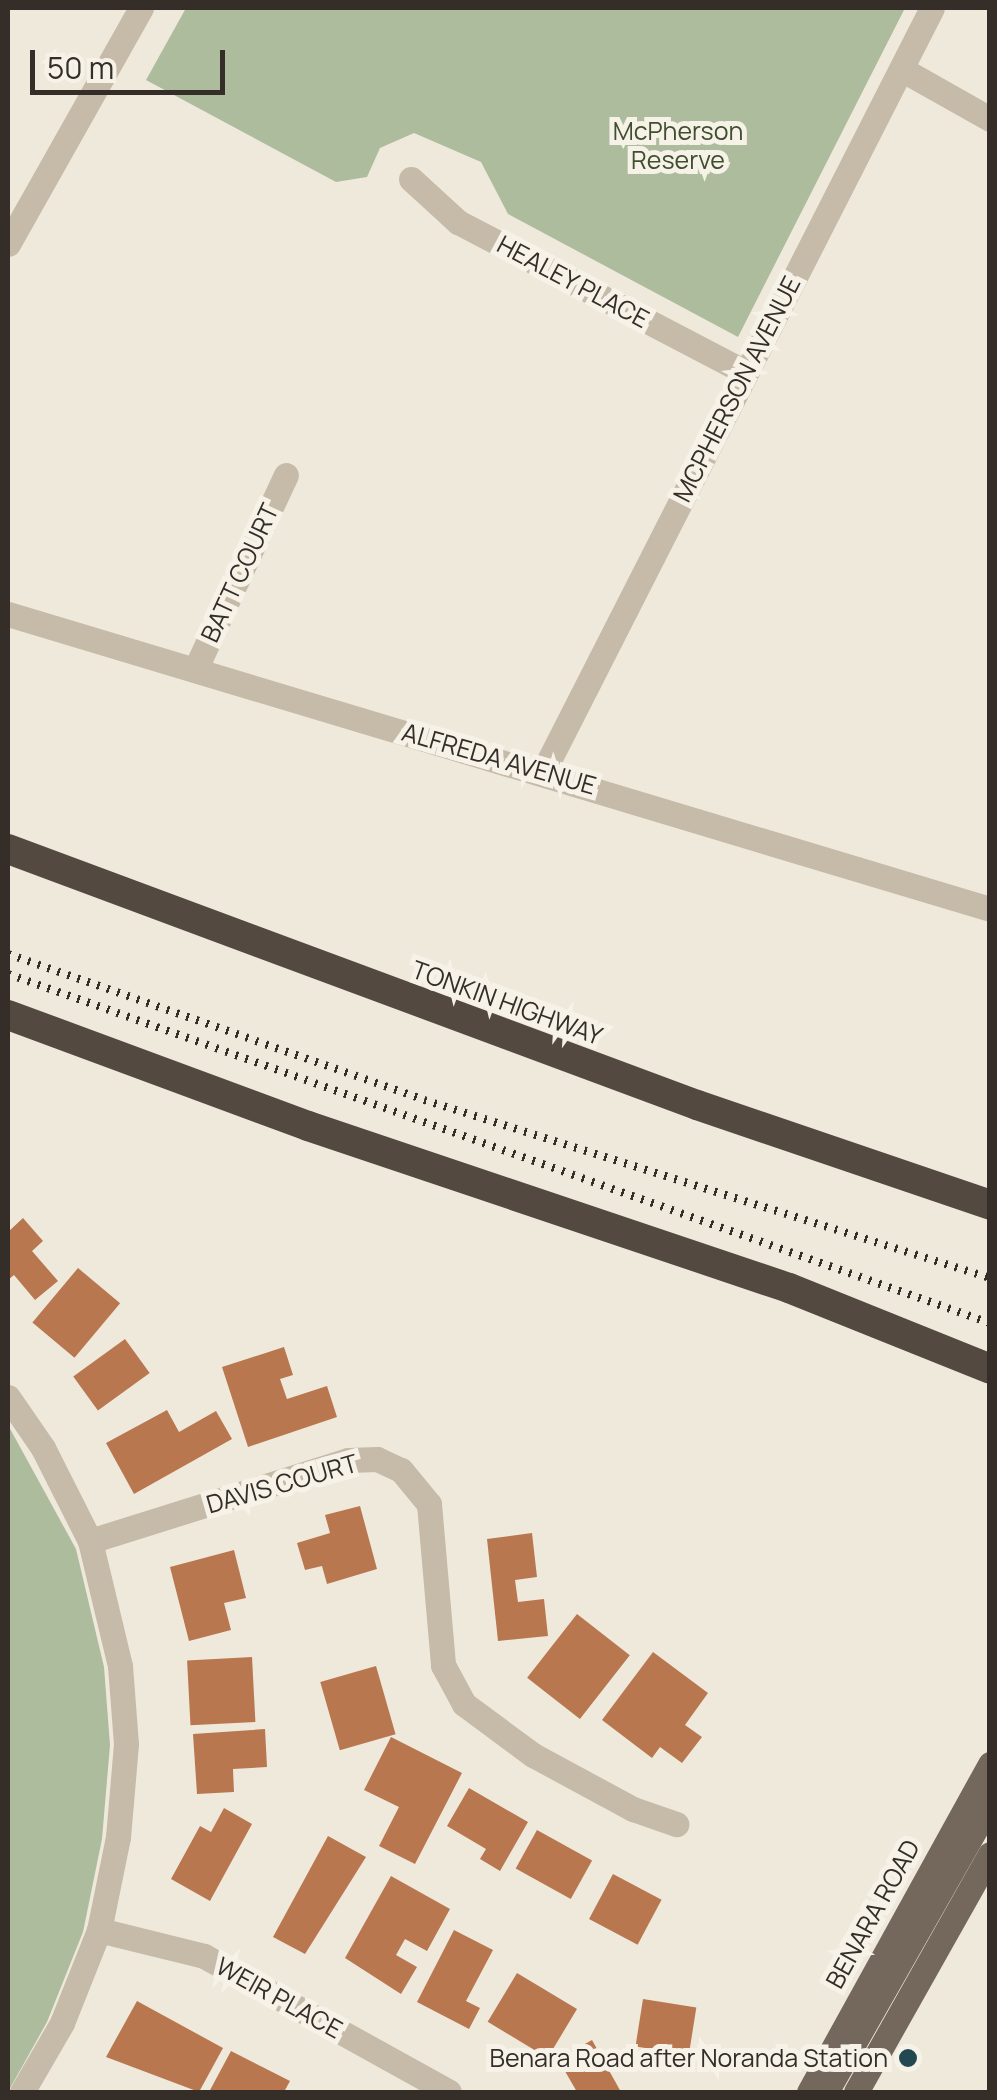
<!DOCTYPE html>
<html>
<head>
<meta charset="utf-8">
<style>
  body { margin:0 }
  #map { position:relative; width:997px; height:2100px; overflow:hidden; background:#efe9dc; font-family:Manrope,sans-serif }
  div>[style] { position:absolute }
  [style*='--x'] { left:calc(var(--x)*1px); top:calc(var(--y)*1px); width:calc(var(--w)*1px); rotate:calc(var(--a)*1deg) }
  .green>* { inset:0; background:#aebc9e }
  .building>* { inset:0; background:#b97750; transform-origin:0 0 }
  .minor>* { height:25px; margin:-12.5px; padding:0 12.5px; transform-origin:12.5px; border-radius:12.5px; background:#c6baa9 }
  .major>* { height:25px; margin:-12.5px; padding:0 12.5px; transform-origin:12.5px; border-radius:12.5px; background:#74675b }
  .highway>* { height:30px; margin:-15px; padding:0 15px; transform-origin:15px; border-radius:15px; background:#544940 }
  .rail>* { height:8px; margin-top:-4px; transform-origin:0; background:repeating-linear-gradient(90deg,#342d28 0 2.5px,transparent 0 10.5px) }
  .dots>* { width:28px; height:28px; translate:-50% -50%; box-sizing:border-box; border:5px solid #f7f2e8; border-radius:50% }
  span { translate:-50% -50%; white-space:nowrap; text-align:center; line-height:1.15; -webkit-text-stroke:10px #f7f2e8; paint-order:stroke }
  .park-label { font-size:25px; color:#3f4f2f }
  .street-label { font-size:25px; color:#342d28 }
  .poi-label { font-size:25px; color:#342d28 }
  .right { translate:-100% -50%; text-align:right }
  .frame { position:absolute; inset:0; border:10px solid #342d28; pointer-events:none }
  .scale { position:absolute; left:30px; top:50px; width:195px; height:45px; box-sizing:border-box; border:5px solid #342d28; border-top:0; padding-left:12px; font-size:30px; line-height:35px; white-space:nowrap; color:#342d28; -webkit-text-stroke:8px #f7f2e8; paint-order:stroke }
</style>
</head>
<body>
<div id="map">
  <div class="green">
    <i style="clip-path:polygon(186px 8px,905px 8px,738px 337px,508px 214px,481px 162px,414px 133px,380px 148px,367px 177px,336px 182px,146px 80px)"></i>
    <i style="clip-path:polygon(8px 1425px,76px 1549px,104px 1667px,110px 1745px,102px 1839px,83px 1932px,47px 2022px,8px 2092px)"></i>
  </div>
  <div class="building">
    <i style="clip-path:polygon(23px 1218px,43px 1241px,32px 1251px,58px 1281px,35px 1300px,14px 1275px,8px 1280px,8px 1232px)"></i>
    <i style="left:78px;top:1268px;width:55px;height:71px;rotate:40deg"></i>
    <i style="left:125px;top:1339px;width:42px;height:64px;rotate:54deg"></i>
    <i style="clip-path:polygon(284px 1347px,293px 1375px,280px 1379px,287px 1399px,327px 1386px,337px 1417px,248px 1447px,222px 1367px)"></i>
    <i style="clip-path:polygon(167px 1410px,179px 1432px,216px 1411px,232px 1439px,134px 1494px,106px 1443px)"></i>
    <i style="clip-path:polygon(360px 1506px,377px 1569px,327px 1584px,322px 1566px,305px 1570px,297px 1543px,330px 1533px,325px 1515px)"></i>
    <i style="clip-path:polygon(532px 1533px,537px 1577px,515px 1580px,518px 1602px,544px 1599px,548px 1636px,498px 1641px,487px 1539px)"></i>
    <i style="clip-path:polygon(234px 1550px,246px 1598px,224px 1603px,231px 1630px,189px 1641px,170px 1567px)"></i>
    <i style="left:577px;top:1614px;width:67px;height:81px;rotate:38deg"></i>
    <i style="clip-path:polygon(653px 1652px,708px 1693px,685px 1725px,702px 1737px,682px 1763px,660px 1747px,652px 1758px,602px 1720px)"></i>
    <i style="left:252px;top:1657px;width:65px;height:65px;rotate:87deg"></i>
    <i style="left:376px;top:1666px;width:71px;height:58px;rotate:74deg"></i>
    <i style="clip-path:polygon(265px 1729px,267px 1767px,233px 1769px,234px 1792px,197px 1794px,193px 1734px)"></i>
    <i style="clip-path:polygon(391px 1737px,462px 1773px,415px 1864px,379px 1846px,399px 1807px,364px 1790px)"></i>
    <i style="clip-path:polygon(469px 1788px,528px 1822px,500px 1871px,480px 1859px,486px 1849px,447px 1826px)"></i>
    <i style="clip-path:polygon(224px 1808px,252px 1824px,210px 1901px,171px 1879px,200px 1826px,211px 1832px)"></i>
    <i style="left:537px;top:1830px;width:63px;height:44px;rotate:29deg"></i>
    <i style="clip-path:polygon(328px 1836px,366px 1857px,305px 1954px,273px 1937px)"></i>
    <i style="left:613px;top:1874px;width:55px;height:51px;rotate:28deg"></i>
    <i style="clip-path:polygon(391px 1876px,450px 1909px,427px 1951px,405px 1939px,396px 1955px,417px 1967px,401px 1994px,345px 1958px)"></i>
    <i style="clip-path:polygon(454px 1930px,493px 1950px,466px 2001px,480px 2008px,469px 2029px,417px 2002px)"></i>
    <i style="left:517px;top:1973px;width:70px;height:57px;rotate:31deg"></i>
    <i style="left:643px;top:1999px;width:54px;height:48px;rotate:9deg"></i>
    <i style="clip-path:polygon(137px 2001px,223px 2048px,199px 2092px,106px 2057px)"></i>
    <i style="clip-path:polygon(592px 2040px,621px 2092px,577px 2092px,558px 2059px)"></i>
    <i style="clip-path:polygon(231px 2051px,290px 2081px,284px 2092px,209px 2092px)"></i>
  </div>
  <div class="minor">
    <i style="--x:903;--y:70;--w:100;--a:29.4"></i>
    <i style="--x:411;--y:179;--w:64;--a:42.5"></i>
    <i style="--x:458;--y:222;--w:324;--a:27.6"></i>
    <i style="--x:8;--y:244;--w:271;--a:-60.6"></i>
    <i style="--x:8;--y:614;--w:1025;--a:16.72"></i>
    <i style="--x:195;--y:670;--w:215;--a:-65"></i>
    <i style="--x:543;--y:772;--w:857;--a:-63.02"></i>
    <i style="--x:8;--y:1397;--w:62;--a:55.5"></i>
    <i style="--x:43;--y:1448;--w:104;--a:63.2"></i>
    <i style="--x:90;--y:1541;--w:129;--a:76.5"></i>
    <i style="--x:120;--y:1666;--w:78;--a:85.6"></i>
    <i style="--x:126;--y:1744;--w:93;--a:94.9"></i>
    <i style="--x:118;--y:1837;--w:95;--a:101.5"></i>
    <i style="--x:99;--y:1930;--w:100;--a:111.7"></i>
    <i style="--x:62;--y:2023;--w:80;--a:120.1"></i>
    <i style="--x:90;--y:1541;--w:270;--a:-17.4"></i>
    <i style="--x:348;--y:1460;--w:29;--a:-2"></i>
    <i style="--x:377;--y:1459;--w:26;--a:25"></i>
    <i style="--x:401;--y:1470;--w:44;--a:50.5"></i>
    <i style="--x:429;--y:1504;--w:162;--a:85"></i>
    <i style="--x:443;--y:1665;--w:44;--a:61.7"></i>
    <i style="--x:464;--y:1704;--w:86;--a:36.5"></i>
    <i style="--x:533;--y:1755;--w:114;--a:28.4"></i>
    <i style="--x:633;--y:1809;--w:46;--a:19.2"></i>
    <i style="--x:99;--y:1930;--w:108;--a:13.9"></i>
    <i style="--x:204;--y:1956;--w:280;--a:29"></i>
  </div>
  <div class="major">
    <i style="--x:809;--y:2092;--w:375;--a:-61.1"></i>
    <i style="--x:826;--y:2092;--w:332;--a:-60.4"></i>
    <i style="--x:856;--y:2092;--w:273;--a:-60.6"></i>
  </div>
  <div class="highway">
    <i style="--x:8;--y:849;--w:735;--a:20.38"></i>
    <i style="--x:697;--y:1105;--w:310;--a:18.8"></i>
    <i style="--x:8;--y:1015;--w:320;--a:20.3"></i>
    <i style="--x:308;--y:1126;--w:508;--a:18.61"></i>
    <i style="--x:789;--y:1288;--w:217;--a:21.9"></i>
  </div>
  <div class="rail">
    <i style="--x:8;--y:954;--w:441;--a:19.3"></i>
    <i style="--x:424;--y:1100;--w:593;--a:17.46"></i>
    <i style="--x:8;--y:974;--w:1042;--a:19.57"></i>
  </div>
  <div class="dots">
    <i style="left:908px;top:2058px;background:#224851"></i>
  </div>
  <div class="park-label">
    <span style="left:678px;top:146px">McPherson<br>Reserve</span>
  </div>
  <div class="street-label">
    <span style="left:573px;top:282px;rotate:28deg">HEALEY PLACE</span>
    <span style="left:737px;top:389px;rotate:-63deg">MCPHERSON AVENUE</span>
    <span style="left:240px;top:573px;rotate:-65deg">BATT COURT</span>
    <span style="left:499px;top:759px;rotate:16deg">ALFREDA AVENUE</span>
    <span style="left:507px;top:1003px;rotate:20deg">TONKIN HIGHWAY</span>
    <span style="left:282px;top:1484px;rotate:-16deg">DAVIS COURT</span>
    <span style="left:873px;top:1914px;rotate:-61deg">BENARA ROAD</span>
    <span style="left:279px;top:1998px;rotate:29deg">WEIR PLACE</span>
  </div>
  <div class="poi-label">
    <span class="right" style="left:888px;top:2058px">Benara Road after Noranda Station</span>
  </div>
  <div class="frame"></div>
  <div class="scale">50 m</div>
</div>
</body>
</html>
